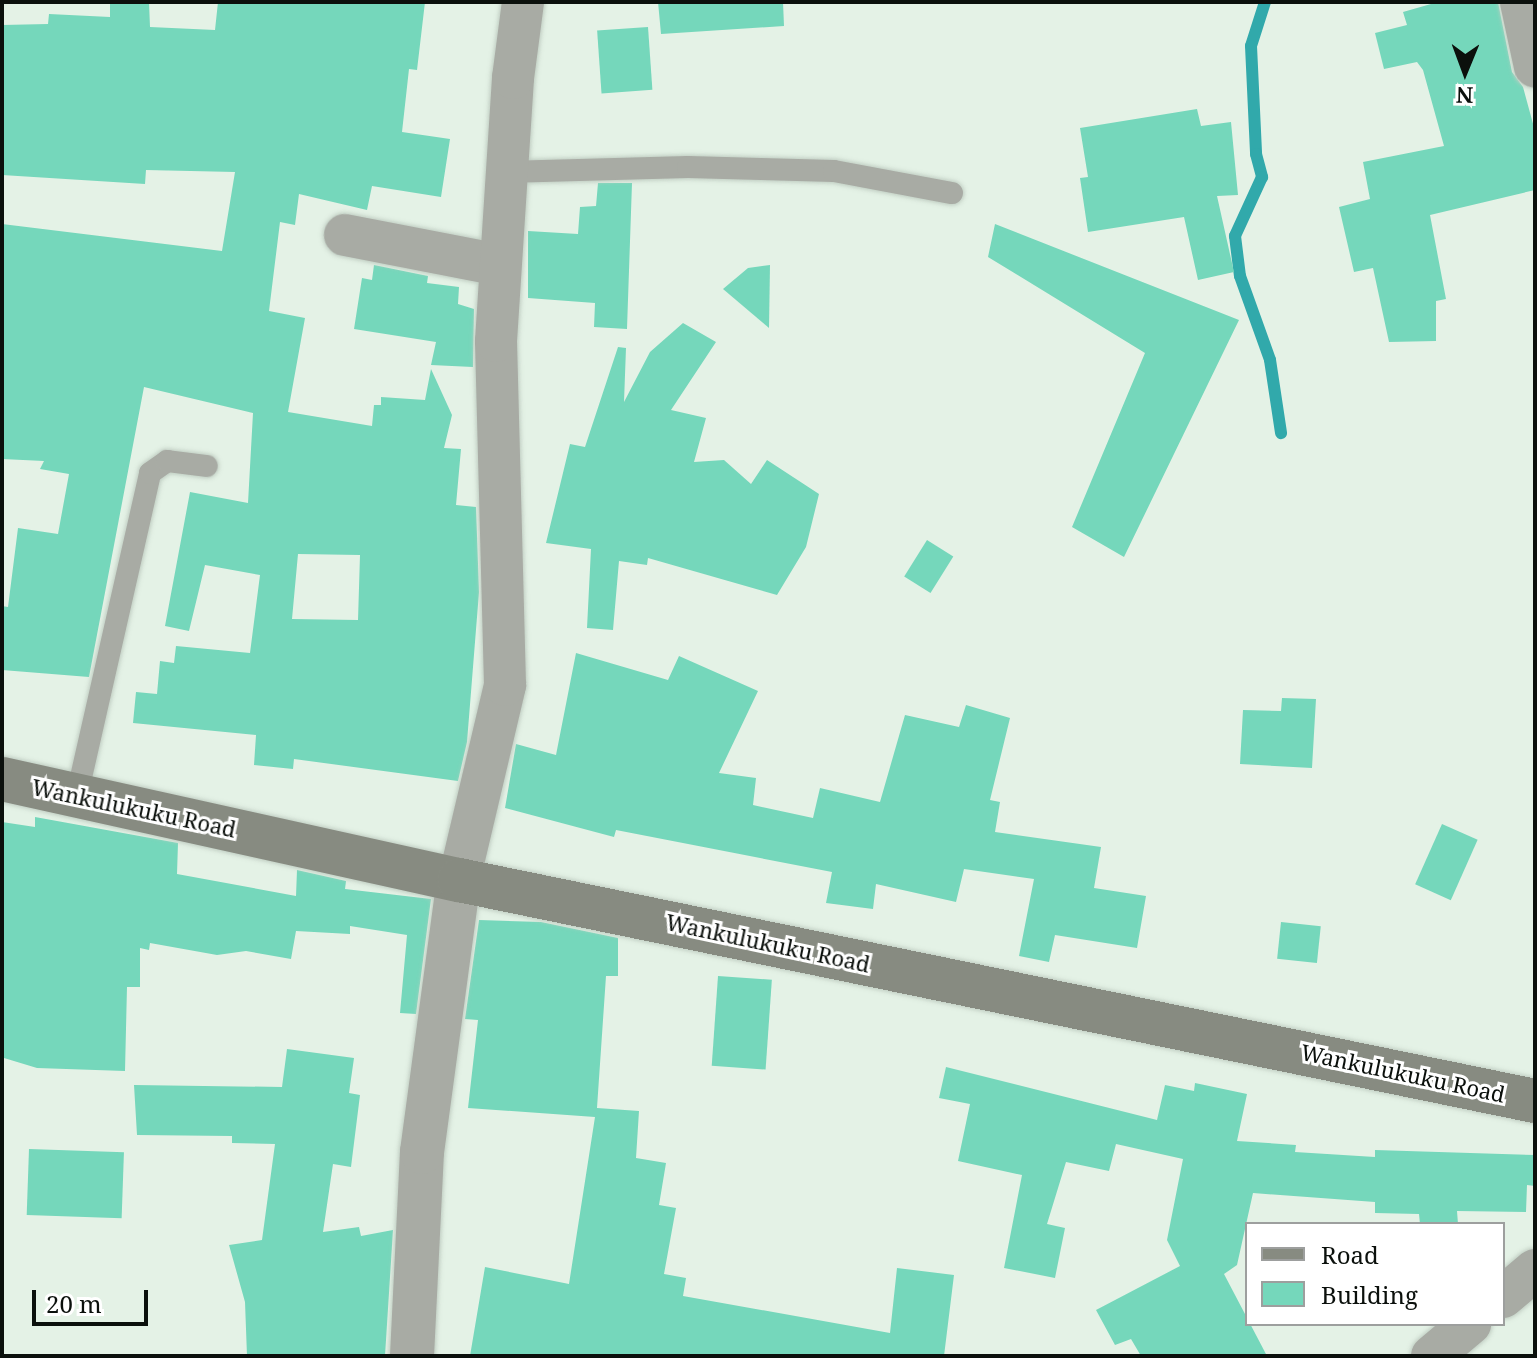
<!DOCTYPE html>
<html>
<head>
<meta charset="utf-8">
<style>
  body { margin:0 }
  #map { position:relative; width:1537px; height:1358px; overflow:hidden; background:#e4f2e6; font-family:"Noto Serif",serif }
  div>[style] { position:absolute }
  [style*='--x'] { left:calc(var(--x)*1px); top:calc(var(--y)*1px); width:calc(var(--w)*1px); rotate:calc(var(--a)*1deg) }
  .stream>* { height:12px; margin:-6px; padding:0 6px; transform-origin:6px; border-radius:6px; background:#31a9ab }
  .building>* { inset:0; background:#75d7bb; transform-origin:0 0 }
  .roads { filter:drop-shadow(0 0 2px #c1cec3) drop-shadow(0 0 2px #c1cec3) }
  .service>* { height:22px; margin:-11px; padding:0 11px; transform-origin:11px; border-radius:11px; background:#a8aba4 }
  .minor>* { height:42px; margin:-21px; padding:0 21px; transform-origin:21px; border-radius:21px; background:#a8aba4 }
  .tertiary>* { height:44px; margin:-22px; padding:0 22px; transform-origin:22px; border-radius:22px; background:#a8aba4 }
  .secondary>* { height:44px; margin:-22px; padding:0 22px; transform-origin:22px; border-radius:22px; background:#878b81 }
  span { translate:-50% -50%; white-space:nowrap; text-align:center; line-height:1.15; -webkit-text-stroke:6px #fff; paint-order:stroke }
  .street-label { font-size:22px; color:#0b100c }
  .frame { position:absolute; inset:0; border:4px solid #0b100c; pointer-events:none }
  .legend { position:absolute; left:1245px; top:1222px; width:260px; height:104px; box-sizing:border-box; background:#fff; border:2px solid #9d9f9e; margin:0; padding:10px 14px; list-style:none; font-size:24px; color:#0b100c }
  .legend li { display:flex; align-items:center; gap:16px; height:40px }
  .legend b { width:40px; border:2px solid #9d9f9e }
  .north { position:absolute; left:1425px; top:32px; width:80px; height:80px; -webkit-text-stroke:6px #fff; paint-order:stroke; rotate:181deg; font-size:22px; font-weight:700; line-height:32px; text-align:center; color:#0b100c }
  .north::after { content:''; display:block; margin:auto; width:28px; height:36px; background:#0b100c; clip-path:polygon(50% 0,100% 100%,50% 72%,0 100%) }
  .scale { position:absolute; left:32px; top:1290px; width:116px; height:36px; box-sizing:border-box; border:4px solid #0b100c; border-top:0; padding-left:10px; font-size:24px; line-height:28px; white-space:nowrap; color:#0b100c; -webkit-text-stroke:6px #fff; paint-order:stroke }
</style>
</head>
<body>
<div id="map">
  <div class="stream">
    <i style="--x:1265;--y:2;--w:46;--a:107.7"></i>
    <i style="--x:1251;--y:46;--w:108;--a:87.3"></i>
    <i style="--x:1256;--y:154;--w:24;--a:75"></i>
    <i style="--x:1262;--y:177;--w:65;--a:114.6"></i>
    <i style="--x:1235;--y:236;--w:40;--a:82.9"></i>
    <i style="--x:1240;--y:276;--w:89;--a:70.3"></i>
    <i style="--x:1270;--y:360;--w:74;--a:81.4"></i>
  </div>
  <div class="building">
    <i style="clip-path:polygon(evenodd,110px 2px,149px 2px,150px 27px,215px 30px,218px 2px,425px 2px,417px 70px,409px 69px,402px 132px,450px 139px,441px 197px,372px 186px,367px 210px,299px 194px,295px 225px,280px 222px,269px 311px,305px 318px,288px 412px,372px 426px,374px 405px,381px 405px,381px 397px,425px 400px,431px 369px,452px 415px,444px 448px,461px 449px,456px 505px,476px 507px,479px 592px,467px 742px,458px 781px,294px 759px,293px 769px,254px 765px,256px 735px,133px 723px,136px 692px,157px 694px,160px 661px,174px 663px,176px 646px,250px 653px,260px 575px,205px 565px,189px 631px,165px 626px,190px 492px,248px 503px,253px 413px,144px 387px,89px 677px,2px 670px,2px 606px,8px 607px,18px 528px,58px 534px,69px 474px,40px 469px,44px 461px,2px 459px,2px 224px,222px 251px,235px 172px,146px 170px,145px 184px,2px 175px,2px 25px,48px 24px,49px 14px,110px 17px,110px 2px,298px 554px,360px 555px,358px 620px,292px 619px,298px 554px)"></i>
    <i style="clip-path:polygon(658px 2px,783px 2px,784px 26px,661px 34px)"></i>
    <i style="clip-path:polygon(1438px 2px,1498px 2px,1512px 72px,1523px 87px,1535px 131px,1535px 190px,1430px 215px,1446px 299px,1436px 301px,1436px 341px,1389px 342px,1373px 268px,1354px 272px,1339px 207px,1370px 199px,1363px 162px,1444px 146px,1423px 70px,1417px 62px,1384px 69px,1375px 33px,1407px 25px,1403px 12px)"></i>
    <i style="left:648px;top:27px;width:63px;height:51px;rotate:86deg"></i>
    <i style="clip-path:polygon(1197px 109px,1201px 126px,1231px 122px,1238px 195px,1217px 196px,1234px 272px,1198px 280px,1184px 217px,1088px 232px,1080px 178px,1088px 177px,1080px 128px)"></i>
    <i style="clip-path:polygon(598px 183px,632px 183px,627px 329px,594px 327px,595px 303px,528px 298px,528px 231px,578px 234px,580px 207px,596px 206px)"></i>
    <i style="clip-path:polygon(995px 224px,1239px 320px,1124px 557px,1072px 527px,1145px 353px,988px 257px)"></i>
    <i style="clip-path:polygon(374px 265px,428px 276px,427px 283px,459px 287px,458px 304px,474px 309px,473px 367px,431px 365px,436px 342px,354px 329px,362px 278px,372px 280px)"></i>
    <i style="clip-path:polygon(770px 265px,769px 328px,723px 289px,748px 268px)"></i>
    <i style="clip-path:polygon(683px 323px,716px 342px,671px 410px,706px 418px,694px 462px,724px 460px,751px 484px,767px 460px,819px 494px,806px 547px,777px 595px,648px 558px,647px 565px,619px 561px,613px 630px,587px 628px,591px 549px,546px 543px,570px 444px,585px 447px,618px 347px,626px 348px,624px 402px,650px 352px)"></i>
    <i style="left:927px;top:540px;width:31px;height:43px;rotate:32deg"></i>
    <i style="clip-path:polygon(576px 653px,668px 680px,679px 656px,758px 691px,719px 773px,756px 778px,753px 805px,813px 818px,820px 788px,880px 802px,905px 715px,959px 727px,966px 705px,1010px 718px,990px 800px,1000px 802px,995px 832px,1101px 847px,1094px 888px,1146px 896px,1137px 948px,1055px 935px,1049px 962px,1019px 956px,1034px 879px,964px 869px,956px 902px,876px 884px,873px 909px,826px 903px,832px 872px,616px 830px,614px 837px,505px 808px,516px 744px,556px 755px)"></i>
    <i style="clip-path:polygon(1282px 698px,1316px 699px,1312px 768px,1240px 764px,1243px 710px,1281px 711px)"></i>
    <i style="clip-path:polygon(35px 817px,178px 843px,177px 874px,296px 896px,297px 870px,346px 881px,345px 889px,431px 899px,416px 1014px,400px 1013px,407px 935px,350px 926px,350px 934px,296px 931px,291px 959px,246px 951px,217px 955px,150px 943px,149px 950px,140px 948px,140px 987px,127px 987px,125px 1071px,37px 1068px,4px 1058px,2px 822px,35px 827px)"></i>
    <i style="left:1442px;top:824px;width:39px;height:66px;rotate:24deg"></i>
    <i style="clip-path:polygon(479px 920px,541px 922px,618px 938px,618px 976px,606px 976px,597px 1108px,639px 1111px,636px 1158px,666px 1163px,659px 1205px,676px 1208px,664px 1274px,686px 1278px,683px 1296px,890px 1333px,897px 1268px,954px 1275px,944px 1356px,470px 1356px,485px 1267px,569px 1284px,595px 1117px,468px 1108px,478px 1020px,465px 1019px)"></i>
    <i style="left:1281px;top:922px;width:40px;height:37px;rotate:6deg"></i>
    <i style="left:718px;top:976px;width:54px;height:90px;rotate:4deg"></i>
    <i style="clip-path:polygon(287px 1049px,354px 1058px,349px 1093px,360px 1095px,351px 1167px,333px 1164px,323px 1232px,359px 1227px,361px 1236px,393px 1230px,385px 1356px,247px 1356px,245px 1302px,229px 1245px,262px 1240px,275px 1144px,232px 1143px,232px 1136px,137px 1135px,134px 1085px,282px 1087px)"></i>
    <i style="clip-path:polygon(946px 1067px,1157px 1120px,1165px 1085px,1194px 1091px,1195px 1083px,1247px 1094px,1237px 1141px,1296px 1145px,1295px 1152px,1375px 1157px,1375px 1150px,1535px 1155px,1535px 1186px,1527px 1185px,1526px 1212px,1457px 1211px,1458px 1224px,1420px 1224px,1419px 1214px,1375px 1213px,1375px 1202px,1253px 1193px,1237px 1265px,1224px 1274px,1267px 1356px,1141px 1356px,1131px 1339px,1115px 1345px,1096px 1310px,1180px 1266px,1167px 1240px,1183px 1159px,1116px 1144px,1109px 1171px,1066px 1162px,1047px 1224px,1065px 1228px,1055px 1278px,1004px 1268px,1022px 1175px,958px 1161px,970px 1104px,939px 1098px)"></i>
    <i style="left:29px;top:1149px;width:95px;height:66px;rotate:2deg"></i>
  </div>
  <div class="roads">
    <div class="service">
      <i style="--x:506;--y:172;--w:182;--a:-1.6"></i>
      <i style="--x:688;--y:167;--w:146;--a:1.6"></i>
      <i style="--x:834;--y:171;--w:120;--a:10.6"></i>
      <i style="--x:77;--y:795;--w:330;--a:-77.2"></i>
      <i style="--x:150;--y:473;--w:21;--a:-35"></i>
      <i style="--x:167;--y:461;--w:40;--a:7.1"></i>
    </div>
    <div class="minor">
      <i style="--x:1521;--y:2;--w:66;--a:77.8"></i>
      <i style="--x:345;--y:235;--w:157;--a:11"></i>
      <i style="--x:459;--y:880;--w:200;--a:-76.7"></i>
      <i style="--x:505;--y:685;--w:344;--a:-91.5"></i>
      <i style="--x:496;--y:341;--w:264;--a:-86.3"></i>
      <i style="--x:513;--y:78;--w:77;--a:-82.5"></i>
      <i style="--x:1503;--y:1297;--w:42;--a:-40.2"></i>
      <i style="--x:1432;--y:1356;--w:50;--a:-40.1"></i>
    </div>
    <div class="tertiary">
      <i style="--x:412;--y:1356;--w:204;--a:-87.2"></i>
      <i style="--x:422;--y:1152;--w:275;--a:-82.3"></i>
    </div>
    <div class="secondary">
      <i style="--x:2;--y:779;--w:468;--a:12.5"></i>
      <i style="--x:459;--y:880;--w:1098;--a:11.61"></i>
    </div>
  </div>
  <div class="street-label">
    <span style="left:134px;top:808px;rotate:12deg">Wankulukuku Road</span>
    <span style="left:768px;top:943px;rotate:12deg">Wankulukuku Road</span>
    <span style="left:1403px;top:1073px;rotate:12deg">Wankulukuku Road</span>
  </div>
  <div class="frame"></div>
  <ul class="legend">
  <li><b style="height:10px;background:#878b81"></b>Road</li>
  <li><b style="height:22px;background:#75d7bb"></b>Building</li>
  </ul>
  <div class="north">N</div>
  <div class="scale">20 m</div>
</div>
</body>
</html>
